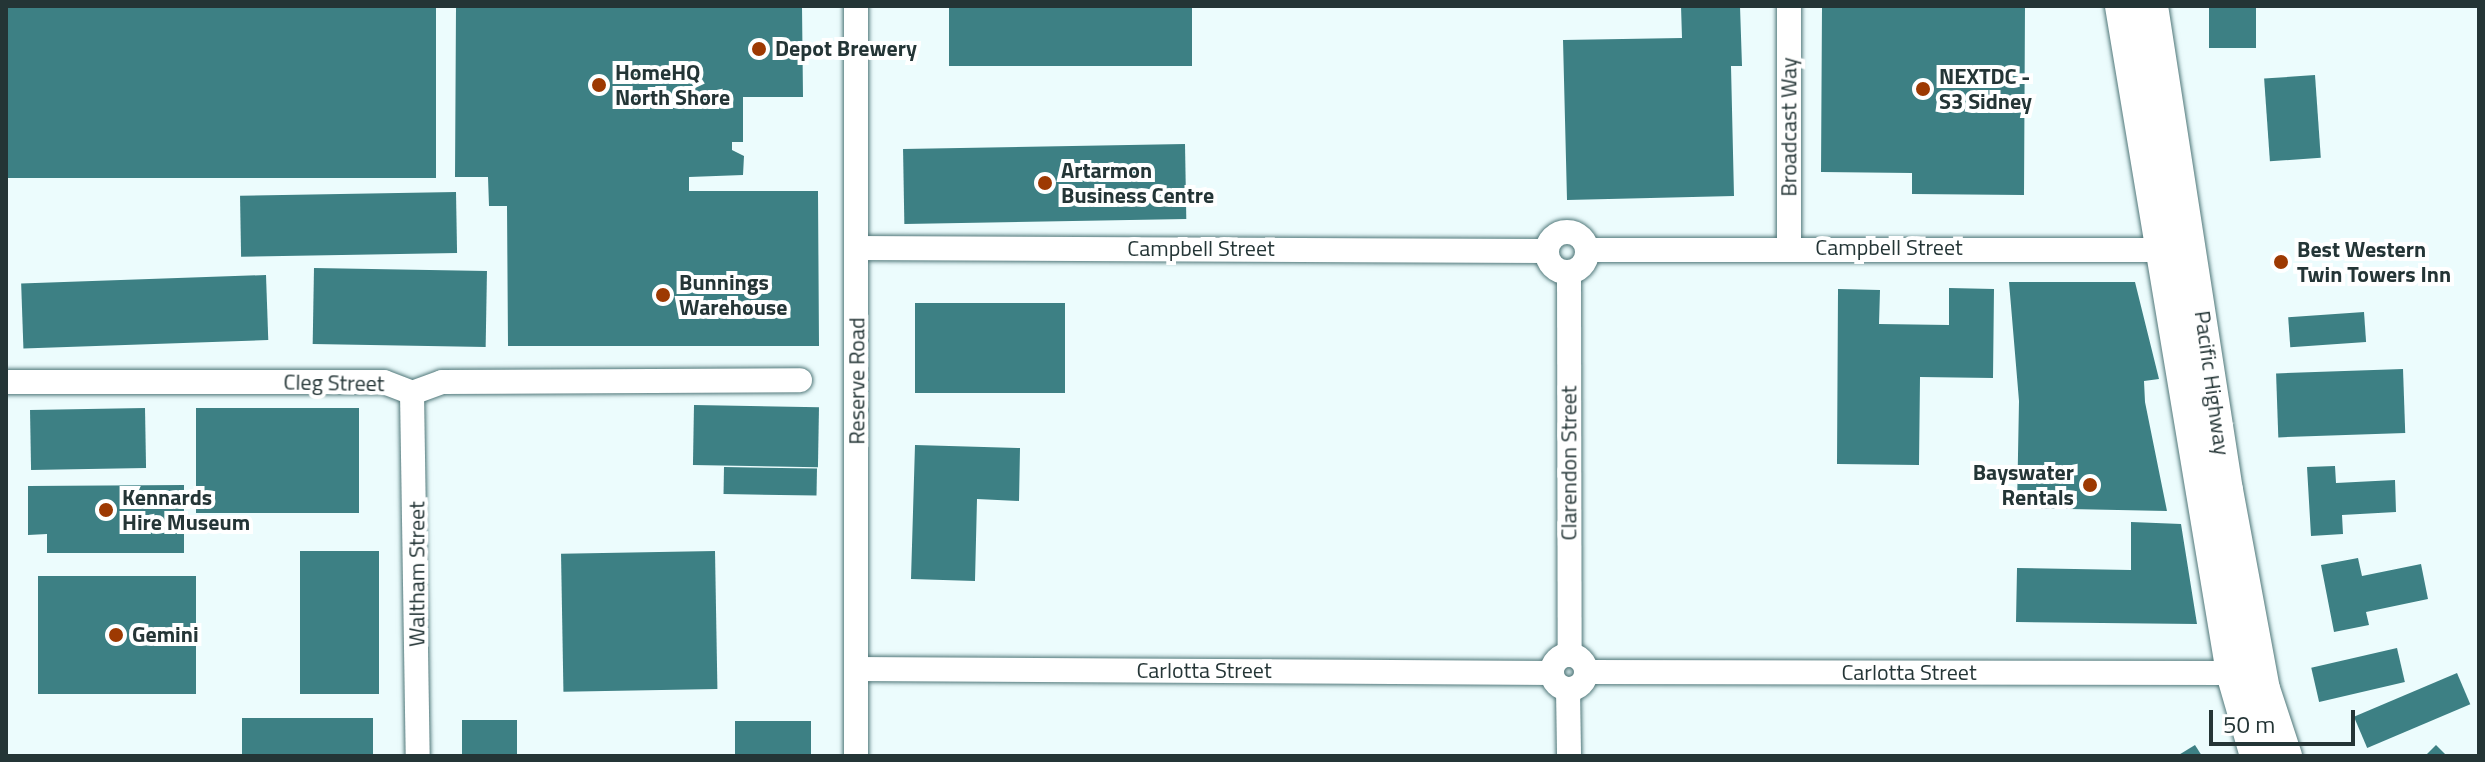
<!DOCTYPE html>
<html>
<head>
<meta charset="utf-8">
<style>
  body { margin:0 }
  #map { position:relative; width:2485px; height:762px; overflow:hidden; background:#ecfcfd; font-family:"Titillium Web",sans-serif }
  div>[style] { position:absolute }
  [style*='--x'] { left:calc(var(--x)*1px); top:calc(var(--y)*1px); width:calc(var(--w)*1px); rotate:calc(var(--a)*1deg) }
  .building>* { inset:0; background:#3d8084; transform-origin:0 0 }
  .roads { filter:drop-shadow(0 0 2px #507779) drop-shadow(0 0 2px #507779) }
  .minor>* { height:24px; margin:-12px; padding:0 12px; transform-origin:12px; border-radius:12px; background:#fff }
  .minor>.ring { margin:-12px; padding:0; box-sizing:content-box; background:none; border:24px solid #fff; border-radius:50% }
  .major>* { height:32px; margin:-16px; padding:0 16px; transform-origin:16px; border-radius:16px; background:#fff }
  .dots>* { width:22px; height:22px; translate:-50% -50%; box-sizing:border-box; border:4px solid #fff; border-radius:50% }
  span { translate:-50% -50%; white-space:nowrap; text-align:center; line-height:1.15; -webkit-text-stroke:8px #fff; paint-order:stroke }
  .poi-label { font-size:22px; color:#243536; font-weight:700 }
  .left { translate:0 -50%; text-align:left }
  .right { translate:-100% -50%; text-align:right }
  .street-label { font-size:22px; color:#243536 }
  .frame { position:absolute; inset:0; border:8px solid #243536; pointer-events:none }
  .scale { position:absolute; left:2209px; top:710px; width:146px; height:36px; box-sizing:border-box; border:4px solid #243536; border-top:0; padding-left:10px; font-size:24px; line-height:28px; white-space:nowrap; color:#243536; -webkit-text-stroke:6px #fff; paint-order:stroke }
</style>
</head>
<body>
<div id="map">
  <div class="building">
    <i style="left:6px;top:6px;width:430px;height:172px"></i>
    <i style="clip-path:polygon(456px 6px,802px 6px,803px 97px,743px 97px,743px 142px,732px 142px,732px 150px,744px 156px,743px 175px,689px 177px,689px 191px,818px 191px,819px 346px,508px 346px,507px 206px,489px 206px,488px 177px,455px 177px)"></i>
    <i style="left:949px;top:6px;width:243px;height:60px"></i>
    <i style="clip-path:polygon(1681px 6px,1740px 6px,1742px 66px,1731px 66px,1734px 196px,1567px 200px,1563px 40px,1682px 38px)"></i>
    <i style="clip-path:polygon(1822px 6px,2025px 6px,2024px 195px,1912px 194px,1912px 173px,1821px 172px)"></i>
    <i style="left:2209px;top:6px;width:47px;height:42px"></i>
    <i style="left:2315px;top:75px;width:83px;height:51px;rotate:86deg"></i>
    <i style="left:1185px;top:144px;width:75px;height:282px;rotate:89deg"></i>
    <i style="left:456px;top:192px;width:61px;height:216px;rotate:89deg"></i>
    <i style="left:314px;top:268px;width:173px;height:76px;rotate:1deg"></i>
    <i style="left:266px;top:275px;width:65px;height:245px;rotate:88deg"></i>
    <i style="clip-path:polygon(2009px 282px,2135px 282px,2159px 379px,2144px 381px,2145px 402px,2167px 511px,2017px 508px,2019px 401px)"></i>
    <i style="clip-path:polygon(1949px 288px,1994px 289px,1993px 378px,1920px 377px,1919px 465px,1837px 464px,1838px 289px,1880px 290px,1879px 324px,1949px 325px)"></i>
    <i style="left:915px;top:303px;width:150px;height:90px"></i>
    <i style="left:2364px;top:312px;width:30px;height:76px;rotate:86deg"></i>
    <i style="left:2403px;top:369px;width:64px;height:127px;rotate:88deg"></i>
    <i style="left:694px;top:405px;width:125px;height:60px;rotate:1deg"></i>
    <i style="left:145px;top:408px;width:60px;height:115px;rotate:89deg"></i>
    <i style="left:196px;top:408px;width:163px;height:105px"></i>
    <i style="clip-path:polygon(915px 445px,1020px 448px,1019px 501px,977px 499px,975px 581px,911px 579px)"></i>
    <i style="clip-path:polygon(2335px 466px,2336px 483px,2395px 480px,2396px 512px,2342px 515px,2343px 534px,2311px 536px,2307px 467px)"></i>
    <i style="left:724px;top:467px;width:93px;height:27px;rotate:1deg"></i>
    <i style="clip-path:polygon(184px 485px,184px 553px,47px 553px,47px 534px,28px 535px,28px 486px)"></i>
    <i style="clip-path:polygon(2131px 522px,2181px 524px,2197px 624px,2016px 622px,2017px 568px,2131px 570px)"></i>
    <i style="left:300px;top:551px;width:79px;height:143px"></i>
    <i style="left:715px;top:551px;width:138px;height:154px;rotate:89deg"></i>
    <i style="clip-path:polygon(2358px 558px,2362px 576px,2421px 564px,2428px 599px,2366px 612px,2369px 625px,2334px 632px,2321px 565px)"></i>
    <i style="left:38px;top:576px;width:158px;height:118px"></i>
    <i style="left:2397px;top:648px;width:35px;height:88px;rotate:77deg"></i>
    <i style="left:2457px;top:673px;width:34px;height:112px;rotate:67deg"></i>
    <i style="left:242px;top:718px;width:131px;height:38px"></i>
    <i style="left:462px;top:720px;width:55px;height:36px"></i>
    <i style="left:735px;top:721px;width:76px;height:35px"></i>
    <i style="clip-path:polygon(2195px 745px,2202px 756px,2177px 756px)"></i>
    <i style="clip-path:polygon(2436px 745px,2447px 756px,2425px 756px)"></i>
  </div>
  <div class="roads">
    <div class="minor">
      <i style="--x:1789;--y:6;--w:241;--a:90"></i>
      <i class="ring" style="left:1547px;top:232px;width:16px;height:16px"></i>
      <i style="--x:856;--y:248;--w:690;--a:0.25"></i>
      <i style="--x:1587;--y:250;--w:574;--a:0"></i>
      <i style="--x:1569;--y:272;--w:383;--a:89.9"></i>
      <i style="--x:6;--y:382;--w:378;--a:0"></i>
      <i style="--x:384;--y:382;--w:30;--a:21"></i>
      <i style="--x:412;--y:393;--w:32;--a:-20"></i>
      <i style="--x:442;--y:382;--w:358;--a:-0.3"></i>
      <i style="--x:412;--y:393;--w:363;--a:89.1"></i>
      <i class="ring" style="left:1552px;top:655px;width:10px;height:10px"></i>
      <i style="--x:856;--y:669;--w:696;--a:0.33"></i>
      <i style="--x:1586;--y:672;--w:646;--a:0.09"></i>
      <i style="--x:1568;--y:689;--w:67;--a:89.1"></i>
      <i style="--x:856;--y:756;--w:750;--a:-90"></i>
    </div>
    <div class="major">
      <i style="--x:2121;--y:6;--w:676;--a:80.55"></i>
      <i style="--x:2232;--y:673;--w:86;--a:73.9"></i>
      <i style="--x:2152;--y:6;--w:490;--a:81.2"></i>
      <i style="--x:2227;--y:490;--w:202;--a:79.5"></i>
      <i style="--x:2264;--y:689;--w:71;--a:71.8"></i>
    </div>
  </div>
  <div class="dots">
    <i style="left:759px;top:49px;background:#9d3902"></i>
    <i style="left:599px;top:85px;background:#9d3902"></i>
    <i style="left:1923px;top:89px;background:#9d3902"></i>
    <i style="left:1045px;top:183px;background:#9d3902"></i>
    <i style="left:2281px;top:262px;background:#9d3902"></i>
    <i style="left:663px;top:295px;background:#9d3902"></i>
    <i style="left:2090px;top:485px;background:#9d3902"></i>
    <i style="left:106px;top:510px;background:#9d3902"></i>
    <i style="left:116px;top:635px;background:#9d3902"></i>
  </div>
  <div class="poi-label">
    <span class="left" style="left:775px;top:49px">Depot Brewery</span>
    <span class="left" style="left:615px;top:85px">HomeHQ<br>North Shore</span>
    <span class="left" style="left:1939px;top:89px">NEXTDC -<br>S3 Sidney</span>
    <span class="left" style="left:1061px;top:183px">Artarmon<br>Business Centre</span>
    <span class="left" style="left:2297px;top:262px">Best Western<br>Twin Towers Inn</span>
    <span class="left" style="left:679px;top:295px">Bunnings<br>Warehouse</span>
    <span class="right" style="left:2074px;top:485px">Bayswater<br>Rentals</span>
    <span class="left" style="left:122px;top:510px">Kennards<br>Hire Museum</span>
    <span class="left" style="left:132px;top:635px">Gemini</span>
  </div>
  <div class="street-label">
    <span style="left:1789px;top:127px;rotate:-90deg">Broadcast Way</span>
    <span style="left:1889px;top:248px">Campbell Street</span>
    <span style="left:1201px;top:249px">Campbell Street</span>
    <span style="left:857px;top:381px;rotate:-90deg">Reserve Road</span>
    <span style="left:334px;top:383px;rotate:1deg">Cleg Street</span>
    <span style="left:2212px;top:383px;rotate:82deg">Pacific Highway</span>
    <span style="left:1569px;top:463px;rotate:-90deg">Clarendon Street</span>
    <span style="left:417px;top:574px;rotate:-90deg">Waltham Street</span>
    <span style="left:1204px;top:671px">Carlotta Street</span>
    <span style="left:1909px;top:673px">Carlotta Street</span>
  </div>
  <div class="frame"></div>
  <div class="scale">50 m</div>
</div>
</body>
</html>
